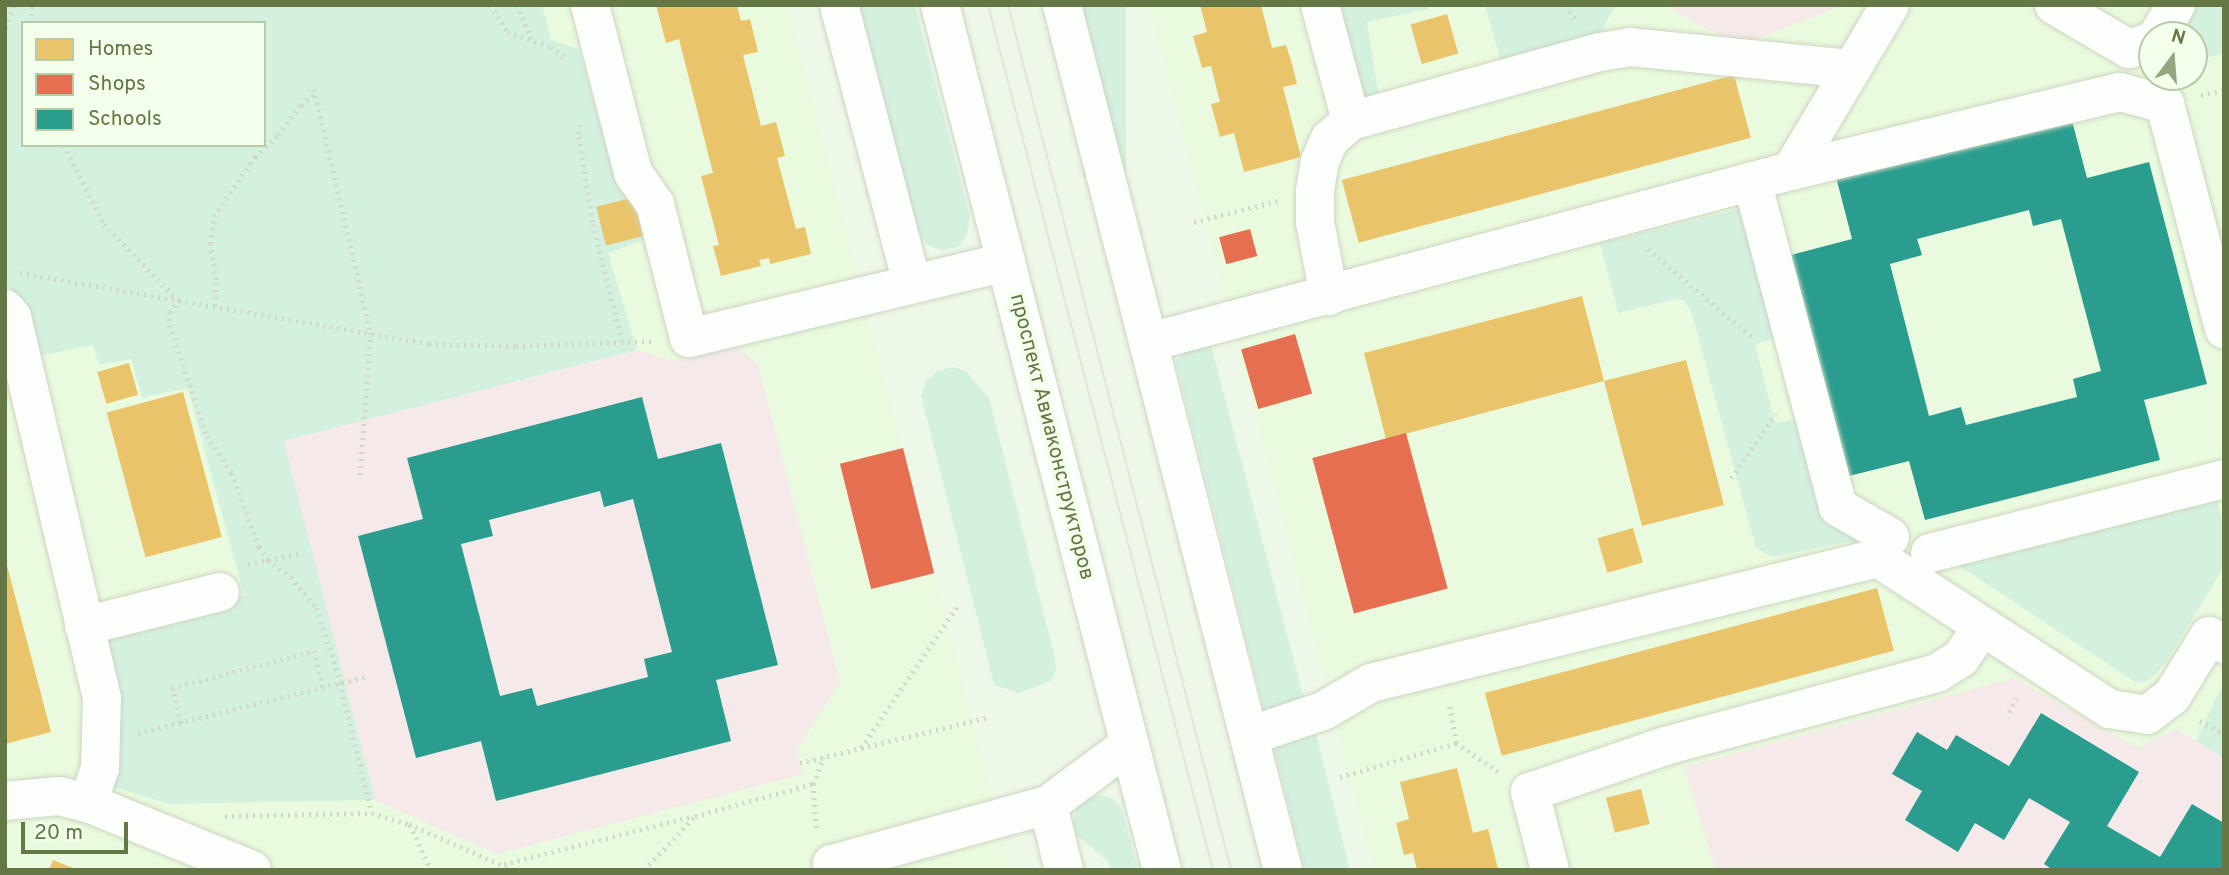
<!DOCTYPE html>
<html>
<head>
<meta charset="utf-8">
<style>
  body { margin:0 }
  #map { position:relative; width:2229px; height:875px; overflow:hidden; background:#eef8e8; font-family:Overpass,sans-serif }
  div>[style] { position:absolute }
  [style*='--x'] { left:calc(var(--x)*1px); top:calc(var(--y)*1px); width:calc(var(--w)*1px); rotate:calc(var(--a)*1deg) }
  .residential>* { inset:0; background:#eafade }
  .education>* { inset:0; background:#f5eae9 }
  .green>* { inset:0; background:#d4f1e0; transform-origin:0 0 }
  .homes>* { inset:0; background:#e9c46a; transform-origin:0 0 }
  .shops>* { inset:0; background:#e76f51; transform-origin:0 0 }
  .schools>* { inset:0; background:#2a9d8f }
  .path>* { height:4.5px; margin-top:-2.25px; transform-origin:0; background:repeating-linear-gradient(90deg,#d2d8c8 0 2px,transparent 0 7px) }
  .roads { filter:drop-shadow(0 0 2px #ccd5c0) drop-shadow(0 0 2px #ccd5c0) }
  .minor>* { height:38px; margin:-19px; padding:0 19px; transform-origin:19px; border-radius:19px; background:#fcfefc }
  .tram>* { height:2px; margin:-1px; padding:0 1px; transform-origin:1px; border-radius:1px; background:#e6e2e2 }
  span { translate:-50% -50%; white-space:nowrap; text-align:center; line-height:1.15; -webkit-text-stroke:7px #f2ffea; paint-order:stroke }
  .street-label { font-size:21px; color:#667746 }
  .frame { position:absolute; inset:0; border:7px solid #667746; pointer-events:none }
  .legend { position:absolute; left:21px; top:21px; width:245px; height:126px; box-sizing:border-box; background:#f2ffea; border:2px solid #bac9a8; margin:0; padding:9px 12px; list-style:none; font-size:21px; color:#667746 }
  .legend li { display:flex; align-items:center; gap:14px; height:35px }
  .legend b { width:35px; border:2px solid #bac9a8 }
  .north { position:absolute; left:2138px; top:21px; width:70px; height:70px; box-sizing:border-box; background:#f2ffea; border:2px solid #bac9a8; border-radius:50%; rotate:16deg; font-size:19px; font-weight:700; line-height:28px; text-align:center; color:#667746 }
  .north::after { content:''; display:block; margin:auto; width:24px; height:32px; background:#96a47f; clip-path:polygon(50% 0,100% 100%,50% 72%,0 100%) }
  .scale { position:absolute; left:21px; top:822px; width:107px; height:32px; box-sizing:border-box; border:4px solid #667746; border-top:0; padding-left:9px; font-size:21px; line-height:24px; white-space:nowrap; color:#667746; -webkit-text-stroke:5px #f2ffea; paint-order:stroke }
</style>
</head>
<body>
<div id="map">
  <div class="residential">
    <i style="clip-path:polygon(evenodd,5px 5px,788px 5px,1011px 870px,5px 870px,5px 5px,23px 23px,264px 23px,264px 145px,23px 145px,23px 23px)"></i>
    <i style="clip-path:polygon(evenodd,1149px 5px,2224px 5px,2224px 870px,1374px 870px,1149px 5px,2152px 35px,2194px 35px,2194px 77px,2152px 77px,2152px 35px)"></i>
  </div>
  <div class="education">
    <i style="clip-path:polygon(1665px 5px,1870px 5px,1836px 8px,1737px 46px)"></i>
    <i style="clip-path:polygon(736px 345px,758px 365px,840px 682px,796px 751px,803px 774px,497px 854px,375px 800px,283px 441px,637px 350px,670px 361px)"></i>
    <i style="clip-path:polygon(2014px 678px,2137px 748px,2177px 729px,2224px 758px,2224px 870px,1716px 870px,1684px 767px)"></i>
  </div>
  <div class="green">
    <i style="clip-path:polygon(evenodd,5px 5px,542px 5px,551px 40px,579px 49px,617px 186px,637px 191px,650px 238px,608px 253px,637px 350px,284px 441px,375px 800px,170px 804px,113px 787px,120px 753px,120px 699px,104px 634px,244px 595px,188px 388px,142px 398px,131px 359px,99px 365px,93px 345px,40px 356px,27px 311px,5px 281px,5px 5px,23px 23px,264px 23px,264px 145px,23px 145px,23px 23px)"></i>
    <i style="clip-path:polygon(860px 5px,915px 5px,970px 217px,967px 234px,958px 247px,942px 250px,927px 245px,917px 228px)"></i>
    <i style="left:1083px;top:5px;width:43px;height:173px"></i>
    <i style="clip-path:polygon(1327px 5px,1427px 5px,1428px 9px,1367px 22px,1380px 104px,1357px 109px)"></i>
    <i style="clip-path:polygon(1485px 5px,1616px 5px,1591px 49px,1504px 73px)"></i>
    <i style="clip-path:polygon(2185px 5px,2224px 5px,2224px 54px,2194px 60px,2194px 35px,2167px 35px)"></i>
    <i style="clip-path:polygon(1744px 208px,1778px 338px,1755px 344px,1775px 423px,1799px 419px,1871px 537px,1772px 557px,1756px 548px,1692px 314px,1685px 301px,1676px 299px,1618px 313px,1600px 243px)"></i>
    <i style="clip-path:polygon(1210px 341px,1305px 703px,1265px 713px,1176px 362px,1186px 347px)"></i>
    <i style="clip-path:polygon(953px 367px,966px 371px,989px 398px,1055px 658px,1056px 670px,1051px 681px,1019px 693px,994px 685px,921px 395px,926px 381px,937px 371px)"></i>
    <i style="clip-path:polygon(2213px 490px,2224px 523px,2224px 567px,2165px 663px,2153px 677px,2145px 682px,2135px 682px,1958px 565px)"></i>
    <i style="clip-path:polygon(2224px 681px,2224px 758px,2196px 741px)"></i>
    <i style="left:1315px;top:730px;width:145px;height:44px;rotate:76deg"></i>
    <i style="clip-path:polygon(1100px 795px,1113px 799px,1122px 809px,1138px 870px,1111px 870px,1109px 862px,1076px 835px,1074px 820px,1077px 806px,1086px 798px)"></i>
  </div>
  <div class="homes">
    <i style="clip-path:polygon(656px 5px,737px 5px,741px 21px,750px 19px,758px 52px,743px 55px,761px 126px,776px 122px,785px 156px,777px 158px,796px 229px,805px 227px,811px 254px,770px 264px,769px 258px,759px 260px,761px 266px,721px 276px,713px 246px,719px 245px,701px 176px,713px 173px,679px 39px,666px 43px)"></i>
    <i style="clip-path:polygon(1200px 5px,1261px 5px,1272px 48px,1286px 45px,1292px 64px,1297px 84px,1283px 87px,1301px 157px,1244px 172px,1234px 133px,1220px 137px,1211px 104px,1220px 102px,1211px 66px,1202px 68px,1193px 36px,1207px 32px)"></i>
    <i style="left:1447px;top:14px;width:41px;height:38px;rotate:74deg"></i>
    <i style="left:1734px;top:75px;width:65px;height:406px;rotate:75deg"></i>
    <i style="left:635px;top:197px;width:40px;height:40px;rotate:76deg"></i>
    <i style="clip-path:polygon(1582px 296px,1604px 381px,1686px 360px,1724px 505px,1642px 526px,1604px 381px,1386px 439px,1364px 353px)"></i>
    <i style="left:129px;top:363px;width:33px;height:33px;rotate:74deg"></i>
    <i style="left:183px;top:392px;width:150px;height:79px;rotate:75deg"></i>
    <i style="left:1633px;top:528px;width:36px;height:37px;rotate:74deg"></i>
    <i style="clip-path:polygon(5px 558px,51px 732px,5px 744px)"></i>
    <i style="left:1877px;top:588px;width:65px;height:406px;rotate:75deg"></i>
    <i style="clip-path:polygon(1457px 768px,1473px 833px,1488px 829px,1498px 869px,1417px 870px,1413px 853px,1404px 855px,1396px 823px,1409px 819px,1400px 782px)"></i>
    <i style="left:1641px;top:789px;width:36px;height:36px;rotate:76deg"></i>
    <i style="clip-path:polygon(53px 860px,78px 870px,49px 870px)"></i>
  </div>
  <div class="shops">
    <i style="left:1250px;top:229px;width:28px;height:32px;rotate:75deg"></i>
    <i style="left:1295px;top:334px;width:62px;height:56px;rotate:74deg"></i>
    <i style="left:1406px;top:433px;width:161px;height:97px;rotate:75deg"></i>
    <i style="left:903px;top:448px;width:129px;height:65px;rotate:76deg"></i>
  </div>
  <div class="schools">
    <i style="clip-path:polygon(evenodd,2071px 117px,2087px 178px,2149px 162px,2207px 384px,2144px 400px,2160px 460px,1925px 520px,1909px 461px,1845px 477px,1787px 256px,1852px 239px,1836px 177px,2071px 117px,2029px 210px,2033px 226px,2061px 219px,2101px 371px,2073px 379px,2077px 397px,1966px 425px,1961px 407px,1929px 416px,1890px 264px,1922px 255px,1917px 239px,2029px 210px)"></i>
    <i style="clip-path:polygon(evenodd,642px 397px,658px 459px,721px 443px,778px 665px,716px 680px,731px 741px,496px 801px,481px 741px,416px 758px,358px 536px,423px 519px,407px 458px,642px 397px,600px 491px,604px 507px,633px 499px,672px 652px,644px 659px,648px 677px,537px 706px,532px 688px,500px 696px,461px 544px,493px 536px,489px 520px,600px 491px)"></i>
    <i style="clip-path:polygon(2041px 713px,2139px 772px,2107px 826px,2160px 857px,2192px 804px,2224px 823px,2224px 870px,2053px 870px,2044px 864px,2070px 822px,2029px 798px,2004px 840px,1975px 823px,1958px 852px,1905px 820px,1922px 791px,1892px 774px,1917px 732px,1947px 750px,1956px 735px,2009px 766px)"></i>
  </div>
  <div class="path">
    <i style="--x:490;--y:5;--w:32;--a:56"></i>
    <i style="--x:508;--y:32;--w:46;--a:19.2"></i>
    <i style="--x:551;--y:47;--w:18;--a:38"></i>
    <i style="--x:517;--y:5;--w:37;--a:66"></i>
    <i style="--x:1566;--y:5;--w:19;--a:55"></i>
    <i style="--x:31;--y:23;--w:18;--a:-87"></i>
    <i style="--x:5;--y:27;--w:24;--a:-68"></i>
    <i style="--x:314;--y:89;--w:251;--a:76.9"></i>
    <i style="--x:371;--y:333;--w:146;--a:94.3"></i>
    <i style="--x:2201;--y:95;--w:24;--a:-12"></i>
    <i style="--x:580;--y:125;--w:12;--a:95"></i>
    <i style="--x:579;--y:137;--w:88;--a:80.9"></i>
    <i style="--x:593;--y:224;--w:123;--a:75.9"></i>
    <i style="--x:64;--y:145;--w:89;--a:63.1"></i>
    <i style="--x:104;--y:224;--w:105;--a:45.8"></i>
    <i style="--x:1194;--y:222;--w:86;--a:-14.2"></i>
    <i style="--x:1648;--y:249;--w:138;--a:40.3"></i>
    <i style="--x:20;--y:273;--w:415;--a:9.8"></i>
    <i style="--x:429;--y:344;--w:87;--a:1.3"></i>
    <i style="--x:516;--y:346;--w:137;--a:-2.1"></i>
    <i style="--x:180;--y:300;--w:16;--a:130"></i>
    <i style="--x:170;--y:312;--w:13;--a:90"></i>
    <i style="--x:170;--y:325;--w:117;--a:71.6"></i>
    <i style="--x:207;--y:436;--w:45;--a:56"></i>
    <i style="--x:232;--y:473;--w:79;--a:70"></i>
    <i style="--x:259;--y:547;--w:16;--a:55"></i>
    <i style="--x:268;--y:560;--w:29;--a:36"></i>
    <i style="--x:291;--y:577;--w:40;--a:50"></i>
    <i style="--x:317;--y:608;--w:79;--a:72.3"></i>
    <i style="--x:215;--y:306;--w:26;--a:-88"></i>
    <i style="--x:216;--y:280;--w:36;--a:-99"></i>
    <i style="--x:210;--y:244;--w:28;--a:-82"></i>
    <i style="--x:214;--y:216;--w:72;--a:-55.2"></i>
    <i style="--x:255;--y:157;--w:32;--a:-44"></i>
    <i style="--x:278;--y:135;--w:38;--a:-53"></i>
    <i style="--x:301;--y:105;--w:18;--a:-38"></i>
    <i style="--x:1731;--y:478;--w:78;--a:-54.9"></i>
    <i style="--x:248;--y:564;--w:51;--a:-11.3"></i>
    <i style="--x:340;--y:683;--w:134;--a:76.2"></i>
    <i style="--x:2009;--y:712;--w:21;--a:-61"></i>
    <i style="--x:2200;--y:721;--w:27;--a:28"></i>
    <i style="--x:181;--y:723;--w:36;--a:-104"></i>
    <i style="--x:172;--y:688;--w:147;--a:-14.6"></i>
    <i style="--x:314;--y:651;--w:37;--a:76"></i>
    <i style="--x:138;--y:733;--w:234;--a:-13.9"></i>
    <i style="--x:1456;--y:743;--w:52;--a:34"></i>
    <i style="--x:861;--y:748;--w:174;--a:-55.8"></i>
    <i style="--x:800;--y:763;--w:194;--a:-13.7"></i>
    <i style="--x:1340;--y:777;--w:121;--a:-16.3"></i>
    <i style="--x:1456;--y:743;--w:42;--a:-99.7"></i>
    <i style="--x:813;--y:784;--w:48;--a:85.2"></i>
    <i style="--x:225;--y:816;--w:147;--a:-1.2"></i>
    <i style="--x:372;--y:813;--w:39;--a:17"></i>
    <i style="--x:409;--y:824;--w:114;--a:23.9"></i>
    <i style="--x:410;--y:825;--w:50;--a:65"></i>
    <i style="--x:502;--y:870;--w:6;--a:-72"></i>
    <i style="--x:504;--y:864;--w:196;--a:-14.2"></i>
    <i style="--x:644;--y:870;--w:74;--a:-46.6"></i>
    <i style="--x:695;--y:816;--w:122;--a:-15.2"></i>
    <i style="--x:813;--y:784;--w:29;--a:-68"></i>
  </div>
  <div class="roads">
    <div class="minor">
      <i style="--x:590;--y:5;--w:173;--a:75.6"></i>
      <i style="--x:633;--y:173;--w:38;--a:55"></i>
      <i style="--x:655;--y:204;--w:138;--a:75.8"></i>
      <i style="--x:689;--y:338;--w:326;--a:-13.5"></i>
      <i style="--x:839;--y:5;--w:288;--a:75.3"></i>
      <i style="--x:940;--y:5;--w:893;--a:75.61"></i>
      <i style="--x:1062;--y:5;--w:893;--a:75.67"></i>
      <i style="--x:1320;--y:5;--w:120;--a:75"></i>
      <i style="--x:1351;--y:121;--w:258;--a:-15.5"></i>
      <i style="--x:1600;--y:52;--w:30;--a:-9"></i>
      <i style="--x:1630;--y:47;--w:222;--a:5.7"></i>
      <i style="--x:2054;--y:5;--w:87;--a:30.4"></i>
      <i style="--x:2129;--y:49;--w:24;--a:-19"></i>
      <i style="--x:2158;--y:35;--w:35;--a:-59"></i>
      <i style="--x:1791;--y:171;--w:338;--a:-13.5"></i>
      <i style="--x:2120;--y:92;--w:47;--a:14.9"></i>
      <i style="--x:2165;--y:104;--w:233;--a:75.3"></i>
      <i style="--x:1752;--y:181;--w:337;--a:75.2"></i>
      <i style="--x:1838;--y:507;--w:60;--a:30"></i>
      <i style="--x:1329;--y:296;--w:75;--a:-100.7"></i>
      <i style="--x:1315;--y:222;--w:31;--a:-90"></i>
      <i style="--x:1315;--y:191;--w:30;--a:-81"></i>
      <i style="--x:1320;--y:161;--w:24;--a:-66"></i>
      <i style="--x:1330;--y:139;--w:28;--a:-41"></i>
      <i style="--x:5;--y:309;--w:11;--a:49"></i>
      <i style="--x:12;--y:317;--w:391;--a:76.7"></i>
      <i style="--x:102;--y:698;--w:70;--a:91.6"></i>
      <i style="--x:100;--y:768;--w:37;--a:109"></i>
      <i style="--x:1150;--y:342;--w:663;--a:-14.94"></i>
      <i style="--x:1791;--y:171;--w:193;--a:-59.2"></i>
      <i style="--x:1930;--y:553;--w:303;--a:-14.1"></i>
      <i style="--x:84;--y:626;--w:140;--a:-14"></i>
      <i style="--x:1249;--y:736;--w:78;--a:-18.7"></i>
      <i style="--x:1323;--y:711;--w:56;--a:-30.3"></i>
      <i style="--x:1371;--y:683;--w:522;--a:-13.85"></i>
      <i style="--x:1878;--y:558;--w:277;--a:33.1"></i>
      <i style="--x:2110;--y:709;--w:37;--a:9"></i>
      <i style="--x:2147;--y:715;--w:31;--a:-37"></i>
      <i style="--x:2172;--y:696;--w:70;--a:-58.3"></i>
      <i style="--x:2209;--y:636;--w:17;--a:28"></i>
      <i style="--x:5;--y:801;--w:54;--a:-5.3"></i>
      <i style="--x:59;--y:796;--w:30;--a:14"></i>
      <i style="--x:88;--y:803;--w:177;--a:22.2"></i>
      <i style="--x:833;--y:870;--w:6;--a:-99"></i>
      <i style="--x:832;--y:864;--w:224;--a:-15.3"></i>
      <i style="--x:1064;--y:870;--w:67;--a:-103.8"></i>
      <i style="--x:1048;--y:805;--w:102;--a:-36.6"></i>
      <i style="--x:1550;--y:870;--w:81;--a:-104.4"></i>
      <i style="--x:1530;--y:792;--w:143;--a:-18.8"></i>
      <i style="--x:1665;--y:746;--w:282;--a:-15"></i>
      <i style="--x:1937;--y:673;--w:28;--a:-32"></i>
      <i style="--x:1961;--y:658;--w:36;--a:-56"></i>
    </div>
  </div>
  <div class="tram">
    <i style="--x:988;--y:5;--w:894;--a:75.42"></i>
    <i style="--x:1008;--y:5;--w:893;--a:75.54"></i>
  </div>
  <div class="street-label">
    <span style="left:1051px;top:437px;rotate:76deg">проспект Авиаконструкторов</span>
  </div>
  <div class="frame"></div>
  <ul class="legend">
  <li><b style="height:19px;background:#e9c46a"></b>Homes</li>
  <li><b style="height:19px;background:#e76f51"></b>Shops</li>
  <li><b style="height:19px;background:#2a9d8f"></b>Schools</li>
  </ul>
  <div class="north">N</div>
  <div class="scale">20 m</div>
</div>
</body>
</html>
